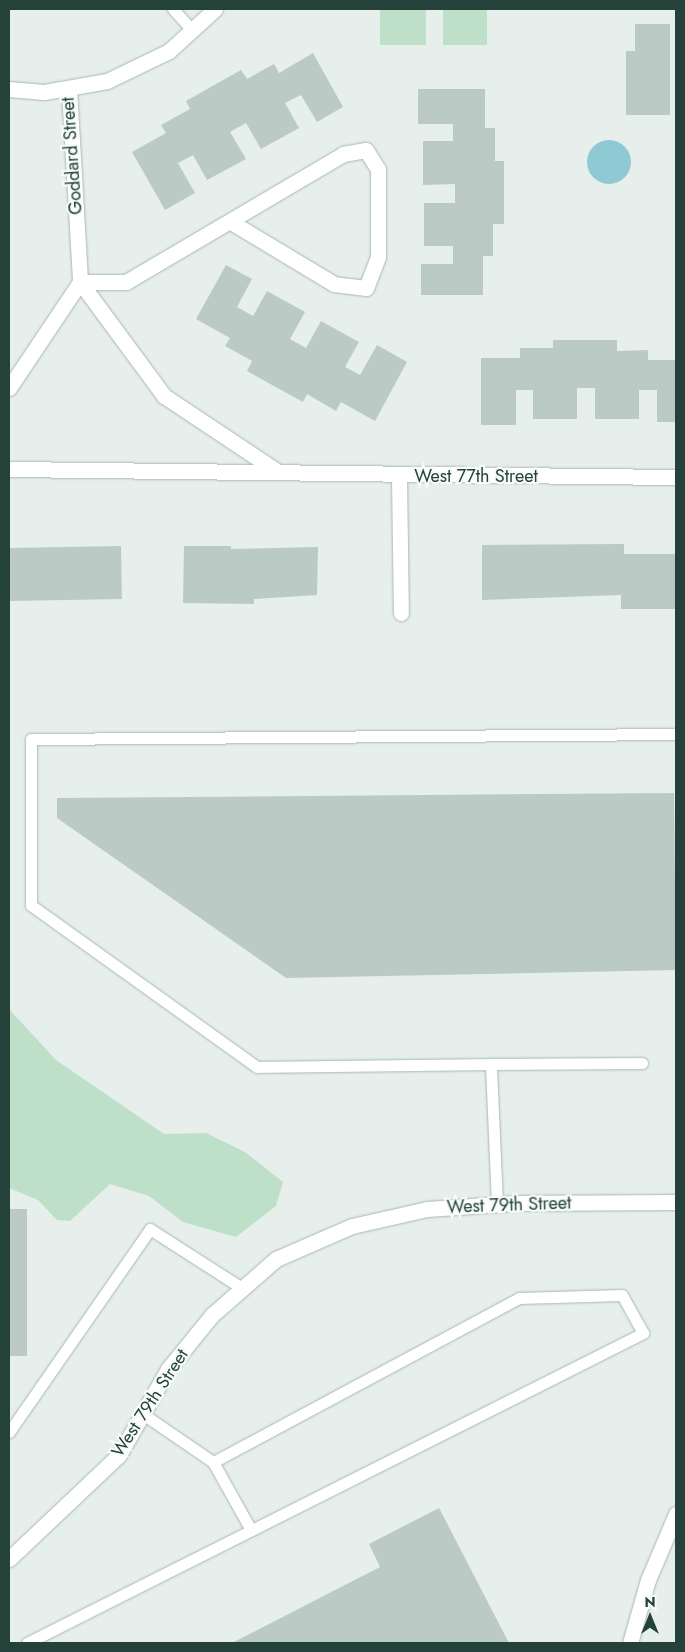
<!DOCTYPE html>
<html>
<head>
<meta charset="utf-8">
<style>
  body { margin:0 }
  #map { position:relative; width:685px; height:1652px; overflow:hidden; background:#e6efeb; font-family:Jost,sans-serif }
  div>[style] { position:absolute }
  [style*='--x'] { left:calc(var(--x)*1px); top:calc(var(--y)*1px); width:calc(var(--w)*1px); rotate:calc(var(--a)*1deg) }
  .green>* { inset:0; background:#bfe0c8; transform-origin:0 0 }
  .water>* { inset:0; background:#8ec9d4 }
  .round { border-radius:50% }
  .building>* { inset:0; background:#bbcac4; transform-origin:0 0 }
  .roads { filter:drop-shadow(0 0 1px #a8b8b2) drop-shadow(0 0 1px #a8b8b2) }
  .service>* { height:11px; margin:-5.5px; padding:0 5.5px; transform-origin:5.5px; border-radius:5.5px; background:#fff }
  .minor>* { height:15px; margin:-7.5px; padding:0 7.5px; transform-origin:7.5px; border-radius:7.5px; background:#fff }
  .tertiary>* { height:15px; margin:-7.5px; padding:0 7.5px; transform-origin:7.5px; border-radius:7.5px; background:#fff }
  span { translate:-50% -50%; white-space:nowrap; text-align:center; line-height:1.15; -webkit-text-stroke:4.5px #f7fbf9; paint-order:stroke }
  .street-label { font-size:18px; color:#24423a }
  .frame { position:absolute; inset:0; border:10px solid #24423a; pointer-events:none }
  .north { position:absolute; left:625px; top:1592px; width:50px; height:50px; -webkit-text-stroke:4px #f7fbf9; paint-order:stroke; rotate:0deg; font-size:14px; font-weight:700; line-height:20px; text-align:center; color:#24423a }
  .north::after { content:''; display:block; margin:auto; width:18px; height:22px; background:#24423a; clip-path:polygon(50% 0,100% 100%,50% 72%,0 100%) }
</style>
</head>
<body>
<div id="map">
  <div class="green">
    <i style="left:380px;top:9px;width:46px;height:36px"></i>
    <i style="left:443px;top:9px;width:44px;height:36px"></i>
    <i style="clip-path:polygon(9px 1009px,56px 1060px,164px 1134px,206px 1133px,245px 1152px,283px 1182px,276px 1206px,236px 1237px,183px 1222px,149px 1196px,110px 1184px,70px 1221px,57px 1220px,38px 1200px,9px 1188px)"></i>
  </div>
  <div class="water">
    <i class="round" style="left:587px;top:140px;width:44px;height:44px"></i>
  </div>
  <div class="building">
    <i style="clip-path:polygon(635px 24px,670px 24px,670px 115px,626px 115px,626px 51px,635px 51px)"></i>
    <i style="clip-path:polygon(313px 53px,343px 107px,317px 122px,301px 95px,285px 103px,299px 128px,261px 149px,246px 123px,230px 132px,246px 159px,207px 180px,193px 155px,178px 163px,195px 193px,165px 210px,132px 152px,166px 133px,161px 125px,190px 109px,186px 101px,241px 70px,247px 79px,274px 64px,279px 73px)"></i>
    <i style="clip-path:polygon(418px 89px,485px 89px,485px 128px,495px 128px,495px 161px,504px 161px,504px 224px,493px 224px,493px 256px,483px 256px,483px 295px,421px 295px,421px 264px,453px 264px,453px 246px,424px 246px,424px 203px,455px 203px,455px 184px,423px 185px,423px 141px,453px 141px,453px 124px,418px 124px)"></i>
    <i style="clip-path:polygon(226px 265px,252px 279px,237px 307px,253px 316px,267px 291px,305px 312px,290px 339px,306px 348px,321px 321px,359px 342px,345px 367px,360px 375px,377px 345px,407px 362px,375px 421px,341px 402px,336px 411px,307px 394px,303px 402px,247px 371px,252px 361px,225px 346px,230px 338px,196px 319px)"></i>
    <i style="clip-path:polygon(553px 340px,617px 340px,617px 351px,648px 350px,648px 360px,676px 360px,676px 422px,657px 422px,657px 390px,639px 390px,639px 419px,595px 419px,595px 388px,577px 388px,577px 419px,533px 419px,533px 390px,516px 390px,516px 425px,481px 425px,481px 358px,520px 358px,520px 348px,553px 348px)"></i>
    <i style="clip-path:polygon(624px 544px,624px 554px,676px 554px,676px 609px,621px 609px,621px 595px,482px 600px,482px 545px)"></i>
    <i style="left:121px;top:546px;width:53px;height:112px;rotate:89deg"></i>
    <i style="clip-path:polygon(184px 546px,231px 546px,231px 549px,318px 547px,317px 595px,254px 599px,254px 604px,183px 603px)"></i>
    <i style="clip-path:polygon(674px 793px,676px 970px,286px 978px,57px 818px,57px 798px)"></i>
    <i style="left:27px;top:1209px;width:147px;height:18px;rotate:90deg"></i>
    <i style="clip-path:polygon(439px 1508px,509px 1643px,232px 1643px,380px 1567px,369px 1544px)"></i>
  </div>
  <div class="roads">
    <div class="service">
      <i style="--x:173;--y:9;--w:28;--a:48"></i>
      <i style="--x:491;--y:1064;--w:151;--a:-0.4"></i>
      <i style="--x:497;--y:1204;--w:140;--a:-92.5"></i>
      <i style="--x:491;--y:1064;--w:234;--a:179.3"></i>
      <i style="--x:257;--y:1067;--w:278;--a:-144.4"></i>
      <i style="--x:31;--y:905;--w:166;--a:-90"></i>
      <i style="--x:31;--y:739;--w:645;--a:-0.44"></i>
      <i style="--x:9;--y:1432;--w:247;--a:-55.2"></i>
      <i style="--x:150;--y:1229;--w:109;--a:32.7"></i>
      <i style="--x:213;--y:1462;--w:78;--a:60.8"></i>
      <i style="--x:27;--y:1643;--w:690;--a:-26.71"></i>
      <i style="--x:643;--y:1333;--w:43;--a:-118.9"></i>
      <i style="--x:622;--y:1295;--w:103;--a:178.3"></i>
      <i style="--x:519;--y:1298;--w:347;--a:151.8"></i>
      <i style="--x:213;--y:1462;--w:85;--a:-145.6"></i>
    </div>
    <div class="minor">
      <i style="--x:9;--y:89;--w:35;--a:5"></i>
      <i style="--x:44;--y:92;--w:64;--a:-9.9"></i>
      <i style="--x:107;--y:81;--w:69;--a:-25.8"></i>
      <i style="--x:169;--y:51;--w:62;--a:-42.4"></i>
      <i style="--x:69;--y:89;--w:193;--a:86.7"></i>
      <i style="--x:80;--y:282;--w:46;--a:0"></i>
      <i style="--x:126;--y:282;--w:252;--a:-30.5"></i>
      <i style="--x:343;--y:154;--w:23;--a:-10"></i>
      <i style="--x:366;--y:150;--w:22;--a:58"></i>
      <i style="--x:378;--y:169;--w:88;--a:90"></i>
      <i style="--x:378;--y:257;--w:33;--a:111"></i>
      <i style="--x:366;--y:288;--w:32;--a:-173"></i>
      <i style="--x:334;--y:284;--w:120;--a:-149"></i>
      <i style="--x:80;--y:282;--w:142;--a:53.6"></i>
      <i style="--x:164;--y:396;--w:136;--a:33.6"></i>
      <i style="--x:9;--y:388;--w:128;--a:-56.2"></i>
      <i style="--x:9;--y:469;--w:667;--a:0.69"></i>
      <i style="--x:399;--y:476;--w:137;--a:89.2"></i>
      <i style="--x:9;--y:1559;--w:151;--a:-43.4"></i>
      <i style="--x:119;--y:1455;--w:99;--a:-60.3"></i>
      <i style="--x:168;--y:1369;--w:70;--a:-50.8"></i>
      <i style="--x:212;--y:1315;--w:85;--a:-41.2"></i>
      <i style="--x:276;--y:1259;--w:83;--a:-23.5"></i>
      <i style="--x:352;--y:1226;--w:77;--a:-12.8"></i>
      <i style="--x:427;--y:1209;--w:88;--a:-3.9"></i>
      <i style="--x:515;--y:1203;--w:161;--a:-0.4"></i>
    </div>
    <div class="tertiary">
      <i style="--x:630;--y:1643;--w:66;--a:-74.1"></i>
      <i style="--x:648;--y:1580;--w:72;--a:-67"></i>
    </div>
  </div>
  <div class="street-label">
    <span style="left:72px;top:156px;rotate:-94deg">Goddard Street</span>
    <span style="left:476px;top:476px">West 77th Street</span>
    <span style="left:509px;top:1205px;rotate:-2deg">West 79th Street</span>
    <span style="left:150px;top:1403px;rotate:-57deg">West 79th Street</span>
  </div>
  <div class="frame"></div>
  <div class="north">N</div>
</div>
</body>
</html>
